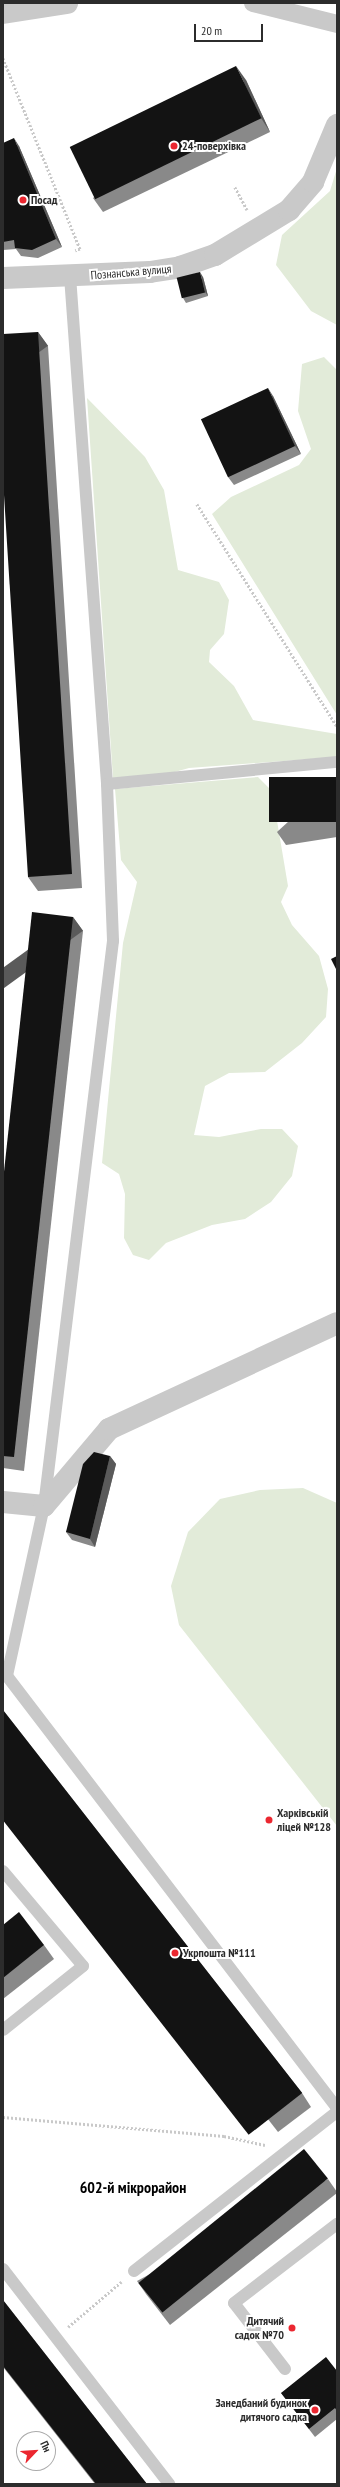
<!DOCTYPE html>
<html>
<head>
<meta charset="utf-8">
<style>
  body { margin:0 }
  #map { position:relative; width:340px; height:2487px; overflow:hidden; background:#fff; font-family:"PT Sans Narrow",sans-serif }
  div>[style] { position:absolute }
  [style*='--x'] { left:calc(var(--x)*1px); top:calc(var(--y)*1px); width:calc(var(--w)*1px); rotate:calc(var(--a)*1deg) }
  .green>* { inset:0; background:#e2ebd9 }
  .path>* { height:2.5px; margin-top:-1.25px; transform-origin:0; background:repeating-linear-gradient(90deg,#c9c9c9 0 2px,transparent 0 4px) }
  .service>* { height:12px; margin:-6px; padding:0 6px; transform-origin:6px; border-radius:6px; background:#c9c9c9 }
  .pedestrian>* { height:18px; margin:-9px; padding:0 9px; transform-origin:9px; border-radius:9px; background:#c9c9c9 }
  .minor>* { height:22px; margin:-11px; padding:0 11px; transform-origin:11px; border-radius:11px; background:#c9c9c9 }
  .tertiary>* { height:22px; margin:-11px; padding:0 11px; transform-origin:11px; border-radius:11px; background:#c9c9c9 }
  .wall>* { inset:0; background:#898989 }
  .shaded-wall>* { inset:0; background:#5a5a5a; transform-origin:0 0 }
  .building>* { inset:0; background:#131313; transform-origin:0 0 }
  .dots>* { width:11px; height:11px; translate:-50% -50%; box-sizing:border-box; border:2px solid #fff; border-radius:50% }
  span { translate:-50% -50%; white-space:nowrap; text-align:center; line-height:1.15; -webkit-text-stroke:4px #fff; paint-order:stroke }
  .poi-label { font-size:12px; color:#2c2c2c; font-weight:700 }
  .left { translate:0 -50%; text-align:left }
  .right { translate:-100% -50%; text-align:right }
  .street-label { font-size:12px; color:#2c2c2c }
  .district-label { font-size:16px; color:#000; font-weight:700 }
  .frame { position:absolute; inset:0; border:4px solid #2c2c2c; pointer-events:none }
  .north { position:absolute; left:16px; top:2431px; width:40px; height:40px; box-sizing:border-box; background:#fff; border:1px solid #ababab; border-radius:50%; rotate:65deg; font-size:11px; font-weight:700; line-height:16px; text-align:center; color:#2c2c2c }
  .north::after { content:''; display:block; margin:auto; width:14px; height:18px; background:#eb2730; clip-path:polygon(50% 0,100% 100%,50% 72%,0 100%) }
  .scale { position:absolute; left:194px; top:24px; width:69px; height:18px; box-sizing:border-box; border:2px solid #2c2c2c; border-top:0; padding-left:5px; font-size:12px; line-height:14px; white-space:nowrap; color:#2c2c2c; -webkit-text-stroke:3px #fff; paint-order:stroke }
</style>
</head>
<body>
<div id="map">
  <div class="green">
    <i style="clip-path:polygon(337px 168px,337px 325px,311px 311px,276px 265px,282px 235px,330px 191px)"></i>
    <i style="clip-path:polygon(324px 357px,337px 370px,337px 715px,212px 514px,231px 497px,299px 465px,311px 449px,298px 411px,302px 364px)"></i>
    <i style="clip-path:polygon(87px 398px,145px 457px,164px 490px,178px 570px,219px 582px,229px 600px,224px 634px,210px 650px,209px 662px,234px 686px,253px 720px,337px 734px,337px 757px,189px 768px,171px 773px,113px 778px)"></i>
    <i style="clip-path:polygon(258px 777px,272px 791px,288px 886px,281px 902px,292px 925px,319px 956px,328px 989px,326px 1017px,302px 1043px,265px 1072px,229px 1073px,205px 1086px,194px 1135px,219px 1137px,261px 1129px,282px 1129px,298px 1146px,292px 1176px,271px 1202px,245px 1219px,212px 1225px,166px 1243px,149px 1260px,133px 1255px,124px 1238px,125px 1194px,119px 1174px,102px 1163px,123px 943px,137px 882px,121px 860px,115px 789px)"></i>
    <i style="clip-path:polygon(303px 1488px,337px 1503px,337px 1826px,179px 1625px,171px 1586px,188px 1532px,220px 1499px,260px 1490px)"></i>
  </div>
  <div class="path">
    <i style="--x:3;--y:58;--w:206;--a:68"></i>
    <i style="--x:80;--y:249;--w:5;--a:158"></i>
    <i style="--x:235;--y:187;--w:26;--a:62"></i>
    <i style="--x:197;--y:504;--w:262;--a:57.8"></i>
    <i style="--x:3;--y:2117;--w:222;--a:4.9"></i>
    <i style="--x:224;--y:2136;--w:42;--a:12.4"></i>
    <i style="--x:68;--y:2327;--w:70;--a:-40.3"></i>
  </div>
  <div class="service">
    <i style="--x:70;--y:276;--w:509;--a:85.83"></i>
    <i style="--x:107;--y:784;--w:157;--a:87.8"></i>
    <i style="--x:113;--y:941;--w:569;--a:96.96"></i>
    <i style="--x:44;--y:1506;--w:174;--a:102.3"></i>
    <i style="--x:7;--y:1676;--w:544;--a:52.62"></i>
    <i style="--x:107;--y:784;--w:231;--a:-5.5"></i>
    <i style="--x:3;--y:1871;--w:124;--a:49.9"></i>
    <i style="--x:83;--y:1966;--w:102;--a:141.3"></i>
    <i style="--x:3;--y:2269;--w:272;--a:52.3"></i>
    <i style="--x:134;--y:2271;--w:258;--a:-38.1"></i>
    <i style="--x:285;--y:2369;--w:83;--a:-127.7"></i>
    <i style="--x:234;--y:2303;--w:130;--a:-37.5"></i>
  </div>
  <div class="pedestrian">
    <i style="--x:253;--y:3;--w:87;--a:14"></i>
  </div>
  <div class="minor">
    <i style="--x:3;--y:13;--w:65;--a:-8.9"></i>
    <i style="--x:3;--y:1502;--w:41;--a:5.6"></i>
    <i style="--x:44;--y:1506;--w:101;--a:-49.8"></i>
    <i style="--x:109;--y:1429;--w:251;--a:-24.9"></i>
  </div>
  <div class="tertiary">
    <i style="--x:3;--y:278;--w:147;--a:-2.3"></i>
    <i style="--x:150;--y:272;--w:30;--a:-9"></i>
    <i style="--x:180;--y:267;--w:37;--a:-19"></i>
    <i style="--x:215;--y:255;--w:87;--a:-31.3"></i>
    <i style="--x:289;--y:210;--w:37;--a:-49"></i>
    <i style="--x:313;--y:182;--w:62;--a:-67.2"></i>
  </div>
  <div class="wall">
    <i style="clip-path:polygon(246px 80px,270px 132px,103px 212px,93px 198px)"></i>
    <i style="clip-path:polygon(3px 143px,19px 146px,62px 247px,38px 258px,21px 256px,16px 249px,3px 250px)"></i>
    <i style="clip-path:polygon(203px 277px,208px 296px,186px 303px,183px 298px)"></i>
    <i style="clip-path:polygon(38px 332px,48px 346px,82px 888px,38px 891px,28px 877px)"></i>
    <i style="clip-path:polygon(273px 396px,301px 454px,234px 485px,228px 477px)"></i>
    <i style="clip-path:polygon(337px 777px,337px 837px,286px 845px,277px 832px)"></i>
    <i style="clip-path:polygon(73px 917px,83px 931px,24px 1471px,3px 1468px,3px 1181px)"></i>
    <i style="clip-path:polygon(110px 1456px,116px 1464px,95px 1547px,72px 1540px,66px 1532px)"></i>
    <i style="clip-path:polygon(3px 1710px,302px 2093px,311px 2107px,278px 2132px,3px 1779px)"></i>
    <i style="clip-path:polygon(3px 1925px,44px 1945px,54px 1959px,3px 1999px)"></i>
    <i style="clip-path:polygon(328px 2179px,337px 2192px,337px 2193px,170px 2325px,146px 2294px,137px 2281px)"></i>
    <i style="clip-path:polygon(3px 2300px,147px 2484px,95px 2484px,3px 2367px)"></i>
    <i style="clip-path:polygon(337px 2371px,337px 2419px,315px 2437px,281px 2393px)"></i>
  </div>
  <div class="shaded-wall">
    <i style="clip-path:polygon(236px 66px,246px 80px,270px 132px,261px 118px)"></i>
    <i style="clip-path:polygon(14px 138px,19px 146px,62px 247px,56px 239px)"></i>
    <i style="clip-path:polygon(200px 272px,203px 277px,208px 296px,205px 292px)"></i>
    <i style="left:38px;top:332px;width:17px;height:543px;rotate:54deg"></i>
    <i style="clip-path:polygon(268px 388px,273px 396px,301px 454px,295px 446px)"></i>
    <i style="left:73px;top:917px;width:17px;height:543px;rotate:54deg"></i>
    <i style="clip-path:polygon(110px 1456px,116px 1464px,95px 1547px,90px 1539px)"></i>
  </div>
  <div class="building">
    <i style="left:236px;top:66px;width:58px;height:185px;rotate:64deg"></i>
    <i style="clip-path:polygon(14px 138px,56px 239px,32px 250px,15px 248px,14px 240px,3px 242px,3px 143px)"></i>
    <i style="left:200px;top:272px;width:21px;height:24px;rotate:76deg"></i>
    <i style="clip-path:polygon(38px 332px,72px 874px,28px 877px,3px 479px,3px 334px)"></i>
    <i style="left:268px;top:388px;width:64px;height:74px;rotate:65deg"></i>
    <i style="left:337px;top:777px;width:45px;height:68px;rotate:90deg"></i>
    <i style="clip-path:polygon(32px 912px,73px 917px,14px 1457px,3px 1456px,3px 1181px)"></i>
    <i style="clip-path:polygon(337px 956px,337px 971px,331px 959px)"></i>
    <i style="clip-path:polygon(94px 1452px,110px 1456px,90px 1539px,66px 1532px,83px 1464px)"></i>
    <i style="left:3px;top:1710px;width:486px;height:68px;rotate:52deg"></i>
    <i style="clip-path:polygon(19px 1912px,44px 1945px,3px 1978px,3px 1925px)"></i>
    <i style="left:304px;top:2149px;width:38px;height:213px;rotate:51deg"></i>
    <i style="clip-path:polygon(3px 2300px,147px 2484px,96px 2484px,3px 2366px)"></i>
    <i style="clip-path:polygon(326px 2357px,337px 2371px,337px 2411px,335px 2408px,309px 2429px,281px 2393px)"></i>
  </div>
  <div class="dots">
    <i style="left:174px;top:146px;background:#eb2730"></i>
    <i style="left:23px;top:200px;background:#eb2730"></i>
    <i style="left:269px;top:1820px;background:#eb2730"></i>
    <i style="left:175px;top:1953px;background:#eb2730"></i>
    <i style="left:292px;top:2328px;background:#eb2730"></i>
    <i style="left:315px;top:2410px;background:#eb2730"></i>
  </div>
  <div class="poi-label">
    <span class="left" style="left:182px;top:146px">24-поверхівка</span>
    <span class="left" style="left:31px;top:200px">Посад</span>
    <span class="left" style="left:277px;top:1820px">Харківській<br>ліцей №128</span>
    <span class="left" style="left:183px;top:1953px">Укрпошта №111</span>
    <span class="right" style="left:284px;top:2328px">Дитячий<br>садок №70</span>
    <span class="right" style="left:307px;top:2410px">Занедбаний будинок<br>дитячого садка</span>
  </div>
  <div class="street-label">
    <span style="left:131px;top:272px;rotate:-5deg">Познанська вулиця</span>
  </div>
  <div class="district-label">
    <span style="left:133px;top:2187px">602-й мікрорайон</span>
  </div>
  <div class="frame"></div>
  <div class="north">Пн</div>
  <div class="scale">20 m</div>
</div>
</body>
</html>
